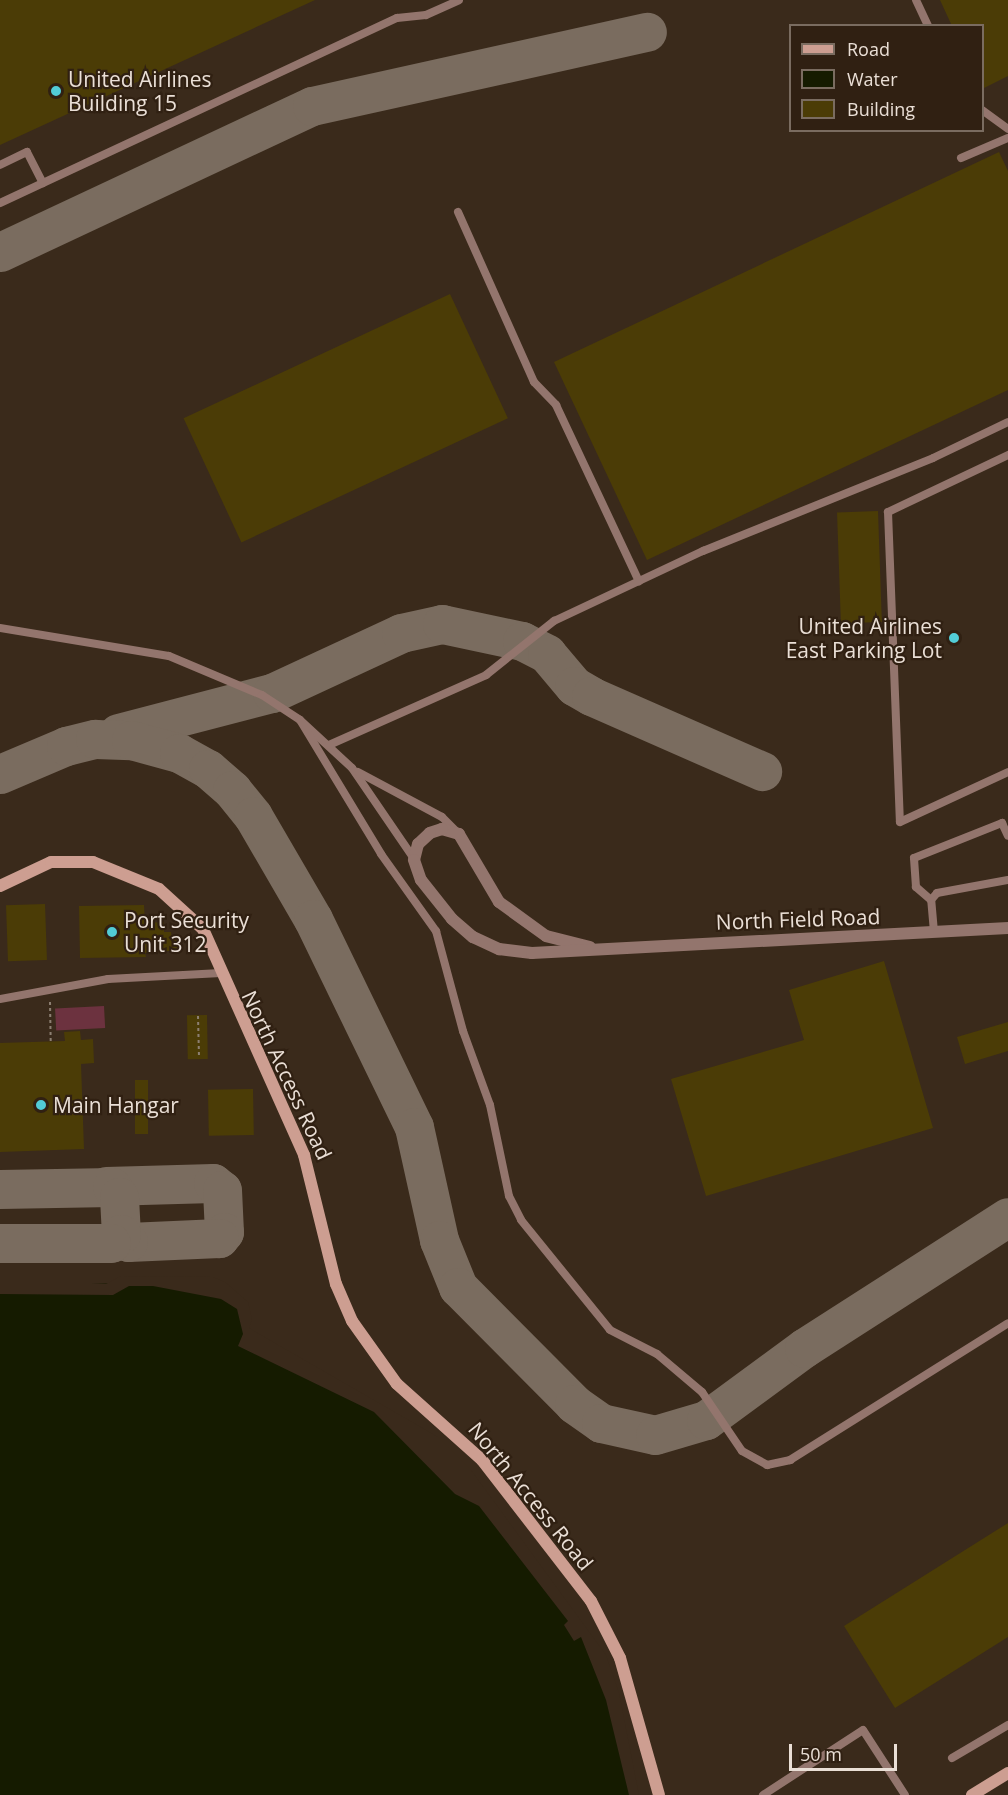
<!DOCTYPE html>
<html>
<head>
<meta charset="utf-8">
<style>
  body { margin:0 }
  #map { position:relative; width:1008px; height:1795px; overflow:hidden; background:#3a2a1b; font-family:"Open Sans",sans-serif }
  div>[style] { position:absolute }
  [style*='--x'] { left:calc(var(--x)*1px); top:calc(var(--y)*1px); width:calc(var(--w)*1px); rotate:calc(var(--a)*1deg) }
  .green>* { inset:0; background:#6c323f; transform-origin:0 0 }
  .water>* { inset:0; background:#151b00 }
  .pier>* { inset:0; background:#3a2a1b }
  .taxiway>* { height:39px; margin:-19.5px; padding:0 19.5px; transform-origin:19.5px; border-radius:19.5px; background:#7a6c5f }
  .building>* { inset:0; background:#4b3c06; transform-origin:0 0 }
  .path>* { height:2px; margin-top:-1px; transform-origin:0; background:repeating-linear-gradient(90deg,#8c7f72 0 3px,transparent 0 6px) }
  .lane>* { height:8px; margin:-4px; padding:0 4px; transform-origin:4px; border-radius:4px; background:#93756d }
  .street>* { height:12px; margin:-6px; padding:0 6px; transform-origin:6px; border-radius:6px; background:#93756d }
  .secondary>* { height:12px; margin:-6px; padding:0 6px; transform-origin:6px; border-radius:6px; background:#cd9e91 }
  .dots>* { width:16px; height:16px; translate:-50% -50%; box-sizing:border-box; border:3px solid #302012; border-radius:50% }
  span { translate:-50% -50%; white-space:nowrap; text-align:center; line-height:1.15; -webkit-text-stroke:4.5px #302012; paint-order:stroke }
  .poi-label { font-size:21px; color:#eadfd6 }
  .left { translate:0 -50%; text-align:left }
  .right { translate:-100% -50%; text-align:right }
  .street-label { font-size:21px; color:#eadfd6 }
  .legend { position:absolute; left:789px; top:24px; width:195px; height:108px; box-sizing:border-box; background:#302012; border:2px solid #7a6c60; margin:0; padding:8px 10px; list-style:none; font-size:18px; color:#eadfd6 }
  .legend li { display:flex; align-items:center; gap:12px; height:30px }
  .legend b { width:30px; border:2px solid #7a6c60 }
  .scale { position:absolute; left:789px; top:1744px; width:108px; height:27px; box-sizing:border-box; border:3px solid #eadfd6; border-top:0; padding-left:8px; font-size:18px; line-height:21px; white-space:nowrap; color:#eadfd6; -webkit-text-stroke:4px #302012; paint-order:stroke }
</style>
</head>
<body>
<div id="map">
  <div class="green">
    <i style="left:104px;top:1006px;width:22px;height:49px;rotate:87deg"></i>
  </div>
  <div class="water">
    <i style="clip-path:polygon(213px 1280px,245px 1303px,245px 1329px,436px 1440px,587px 1632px,636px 1795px,0 1795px,0 1287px)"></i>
  </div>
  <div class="pier">
    <i style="clip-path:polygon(121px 1276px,213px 1277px,225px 1282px,248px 1302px,252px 1319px,249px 1328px,438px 1437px,471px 1470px,606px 1655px,619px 1693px,639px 1795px,629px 1795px,606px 1700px,581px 1637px,574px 1641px,564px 1625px,568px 1621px,479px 1506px,455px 1494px,374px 1412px,238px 1346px,243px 1334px,237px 1309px,221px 1299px,153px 1286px,129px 1286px,113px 1295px,0 1294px,0 1284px,106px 1284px)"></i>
  </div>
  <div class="taxiway">
    <i style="--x:0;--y:252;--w:344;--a:-25.1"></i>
    <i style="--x:312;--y:106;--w:343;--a:-12.5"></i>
    <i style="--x:118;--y:733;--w:159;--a:-14.6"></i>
    <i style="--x:272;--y:693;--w:142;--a:-24.9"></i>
    <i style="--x:401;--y:633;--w:42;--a:-12.4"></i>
    <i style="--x:442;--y:624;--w:82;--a:12"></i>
    <i style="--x:522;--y:641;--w:28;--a:27"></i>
    <i style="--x:547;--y:654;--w:42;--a:49.8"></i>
    <i style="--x:574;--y:686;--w:20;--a:30"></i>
    <i style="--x:591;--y:696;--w:187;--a:23.7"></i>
    <i style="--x:0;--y:774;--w:72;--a:-23"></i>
    <i style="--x:66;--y:746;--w:30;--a:-14"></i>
    <i style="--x:95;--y:739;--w:36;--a:2"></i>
    <i style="--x:131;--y:740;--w:50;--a:15.2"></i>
    <i style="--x:179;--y:753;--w:33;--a:29"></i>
    <i style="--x:208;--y:769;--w:32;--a:41"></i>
    <i style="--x:232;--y:790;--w:33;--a:51"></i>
    <i style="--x:253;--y:816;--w:119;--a:59.8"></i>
    <i style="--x:313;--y:919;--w:231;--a:64.1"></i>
    <i style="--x:414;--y:1127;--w:116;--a:77.5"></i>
    <i style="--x:439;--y:1240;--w:51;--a:68"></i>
    <i style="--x:458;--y:1287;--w:165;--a:45.2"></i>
    <i style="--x:574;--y:1404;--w:33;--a:35"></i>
    <i style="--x:601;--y:1423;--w:55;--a:12.5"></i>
    <i style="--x:655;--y:1435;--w:53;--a:-16.4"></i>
    <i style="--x:706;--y:1420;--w:122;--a:-36.3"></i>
    <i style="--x:804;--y:1348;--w:242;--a:-32.7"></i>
    <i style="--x:106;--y:1186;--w:107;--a:-1.6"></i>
    <i style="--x:213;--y:1183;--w:11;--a:38"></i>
    <i style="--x:222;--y:1190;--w:42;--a:87.3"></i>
    <i style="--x:224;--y:1232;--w:8;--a:130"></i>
    <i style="--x:219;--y:1238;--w:91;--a:177.5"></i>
    <i style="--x:128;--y:1242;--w:11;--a:-131"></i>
    <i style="--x:0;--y:1189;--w:112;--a:-1"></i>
    <i style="--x:112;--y:1187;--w:12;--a:55"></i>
    <i style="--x:119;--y:1197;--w:37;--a:87"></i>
    <i style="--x:121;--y:1234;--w:13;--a:138"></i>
    <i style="--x:111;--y:1243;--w:111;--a:180"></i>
  </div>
  <div class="building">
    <i style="clip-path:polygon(0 0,315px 0,0 145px)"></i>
    <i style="clip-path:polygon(940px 0,1008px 0,1008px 76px,982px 89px,982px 26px,952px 26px)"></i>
    <i style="clip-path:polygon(999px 152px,1008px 171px,1008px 390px,647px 560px,554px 362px)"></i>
    <i style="left:450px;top:294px;width:137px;height:294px;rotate:65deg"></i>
    <i style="left:878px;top:511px;width:111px;height:41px;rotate:88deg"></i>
    <i style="left:45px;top:904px;width:56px;height:39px;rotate:88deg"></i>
    <i style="clip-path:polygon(144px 905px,145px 923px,164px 922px,164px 932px,171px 932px,172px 939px,180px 939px,180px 950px,145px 953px,146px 957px,80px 958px,79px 906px)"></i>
    <i style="clip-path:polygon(884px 961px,933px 1128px,706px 1196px,671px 1079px,804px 1040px,789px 990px)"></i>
    <i style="left:207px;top:1015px;width:44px;height:20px;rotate:89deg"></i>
    <i style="clip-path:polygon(1008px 1022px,1008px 1051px,965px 1064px,957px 1037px)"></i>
    <i style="clip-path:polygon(80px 1031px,81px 1040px,93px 1039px,94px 1063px,81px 1064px,84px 1149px,0 1152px,0 1043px,65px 1041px,64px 1032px)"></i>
    <i style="left:135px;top:1080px;width:13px;height:54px"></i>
    <i style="left:253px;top:1089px;width:46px;height:45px;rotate:89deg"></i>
    <i style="clip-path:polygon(1008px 1523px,1008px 1637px,895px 1708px,844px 1626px)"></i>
  </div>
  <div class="path">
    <i style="--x:50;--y:1002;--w:39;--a:89"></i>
    <i style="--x:198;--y:1016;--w:40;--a:88.6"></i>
  </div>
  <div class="lane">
    <i style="--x:916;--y:0;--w:29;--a:65"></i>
    <i style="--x:982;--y:110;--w:32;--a:36"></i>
    <i style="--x:961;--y:158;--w:51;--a:-23.1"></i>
    <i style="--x:0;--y:165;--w:30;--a:-26"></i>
    <i style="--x:27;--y:152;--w:35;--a:63"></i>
    <i style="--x:0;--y:203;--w:438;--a:-25"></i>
    <i style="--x:397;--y:18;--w:29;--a:-6"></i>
    <i style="--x:426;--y:15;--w:36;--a:-24"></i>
    <i style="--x:458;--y:212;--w:186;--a:65.9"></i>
    <i style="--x:534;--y:382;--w:32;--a:46"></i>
    <i style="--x:556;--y:405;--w:195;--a:64.8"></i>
    <i style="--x:1008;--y:455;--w:133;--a:154.6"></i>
    <i style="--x:888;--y:512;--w:310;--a:87.8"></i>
    <i style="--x:900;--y:822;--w:119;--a:-24.8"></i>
    <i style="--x:0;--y:628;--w:171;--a:9.4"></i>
    <i style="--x:169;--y:656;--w:101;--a:22.8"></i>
    <i style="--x:262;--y:695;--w:45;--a:33.3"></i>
    <i style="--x:300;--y:720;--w:71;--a:42.7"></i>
    <i style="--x:352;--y:768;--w:110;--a:55.7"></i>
    <i style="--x:300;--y:720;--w:157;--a:58.8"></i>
    <i style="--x:381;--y:854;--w:95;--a:54.5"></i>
    <i style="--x:436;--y:931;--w:104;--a:74.9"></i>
    <i style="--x:463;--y:1031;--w:79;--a:70"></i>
    <i style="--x:490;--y:1105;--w:93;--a:78.2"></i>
    <i style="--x:509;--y:1196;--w:27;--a:63"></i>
    <i style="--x:521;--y:1220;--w:141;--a:51"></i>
    <i style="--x:610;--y:1330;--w:53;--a:27.1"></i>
    <i style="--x:657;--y:1354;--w:59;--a:40.2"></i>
    <i style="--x:702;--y:1392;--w:71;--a:55.9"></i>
    <i style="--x:742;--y:1451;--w:29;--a:29"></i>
    <i style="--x:767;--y:1465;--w:24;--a:-12"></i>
    <i style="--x:790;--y:1460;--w:257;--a:-32.1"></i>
    <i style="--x:329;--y:745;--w:172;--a:-24"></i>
    <i style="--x:486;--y:675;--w:87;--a:-38.5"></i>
    <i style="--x:554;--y:621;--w:165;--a:-25.2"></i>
    <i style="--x:703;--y:551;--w:248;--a:-22"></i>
    <i style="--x:933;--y:458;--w:83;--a:-25.6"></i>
    <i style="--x:358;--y:772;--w:95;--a:28.2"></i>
    <i style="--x:442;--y:817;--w:24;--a:45"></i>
    <i style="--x:931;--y:900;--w:20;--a:-139"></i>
    <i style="--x:916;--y:887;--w:29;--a:-94"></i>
    <i style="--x:914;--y:858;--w:95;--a:-21.7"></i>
    <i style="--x:1002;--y:823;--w:14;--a:65"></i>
    <i style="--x:934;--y:932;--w:32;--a:-95"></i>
    <i style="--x:931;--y:900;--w:9;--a:-49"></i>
    <i style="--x:937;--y:893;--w:72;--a:-10.4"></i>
    <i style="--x:0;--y:999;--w:110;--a:-10.5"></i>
    <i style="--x:108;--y:979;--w:113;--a:-3"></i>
    <i style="--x:952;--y:1758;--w:65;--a:-30.5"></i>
    <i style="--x:763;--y:1795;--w:119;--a:-33"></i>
    <i style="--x:863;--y:1730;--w:77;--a:57.1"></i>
  </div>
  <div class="street">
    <i style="--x:590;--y:947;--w:45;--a:-166"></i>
    <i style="--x:546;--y:936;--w:58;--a:-144.1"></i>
    <i style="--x:499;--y:902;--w:79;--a:-120.5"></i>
    <i style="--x:459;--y:834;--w:18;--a:-164"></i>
    <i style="--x:442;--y:829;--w:13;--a:162"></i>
    <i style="--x:430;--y:833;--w:16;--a:137"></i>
    <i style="--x:418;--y:844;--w:16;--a:104"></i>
    <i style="--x:414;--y:860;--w:21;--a:71"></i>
    <i style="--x:421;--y:880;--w:50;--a:51.5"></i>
    <i style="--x:452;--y:919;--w:28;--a:41"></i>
    <i style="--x:473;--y:937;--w:29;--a:25"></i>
    <i style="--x:499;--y:949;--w:33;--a:7"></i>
    <i style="--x:532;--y:953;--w:477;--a:-3"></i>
  </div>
  <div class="secondary">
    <i style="--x:0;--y:886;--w:56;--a:-25.2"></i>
    <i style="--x:51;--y:862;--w:42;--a:0"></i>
    <i style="--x:93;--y:862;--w:71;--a:22.2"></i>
    <i style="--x:159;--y:889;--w:59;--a:42.3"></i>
    <i style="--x:203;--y:929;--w:248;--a:65.9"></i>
    <i style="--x:304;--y:1155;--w:133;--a:76.1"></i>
    <i style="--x:336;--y:1284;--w:40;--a:66.6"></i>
    <i style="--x:352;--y:1321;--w:77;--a:54.5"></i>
    <i style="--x:397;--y:1384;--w:114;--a:41.8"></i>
    <i style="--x:482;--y:1460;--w:178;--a:52.3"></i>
    <i style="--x:591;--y:1601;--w:64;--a:63"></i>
    <i style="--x:620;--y:1658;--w:142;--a:74.1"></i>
    <i style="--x:972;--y:1795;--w:42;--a:-31.4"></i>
  </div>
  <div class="dots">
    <i style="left:56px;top:91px;background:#52ccd6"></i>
    <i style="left:954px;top:638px;background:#52ccd6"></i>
    <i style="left:112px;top:932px;background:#52ccd6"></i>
    <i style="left:41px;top:1105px;background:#52ccd6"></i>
  </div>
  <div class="poi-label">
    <span class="left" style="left:68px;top:91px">United Airlines<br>Building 15</span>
    <span class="right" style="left:942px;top:638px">United Airlines<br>East Parking Lot</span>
    <span class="left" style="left:124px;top:932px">Port Security<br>Unit 312</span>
    <span class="left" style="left:53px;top:1105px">Main Hangar</span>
  </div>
  <div class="street-label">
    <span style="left:798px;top:919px;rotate:-2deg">North Field Road</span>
    <span style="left:287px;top:1075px;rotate:65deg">North Access Road</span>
    <span style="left:531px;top:1496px;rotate:51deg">North Access Road</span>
  </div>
  <ul class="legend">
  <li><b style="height:8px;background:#cd9e91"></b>Road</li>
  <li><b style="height:16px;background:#151b00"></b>Water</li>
  <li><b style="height:16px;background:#4b3c06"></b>Building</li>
  </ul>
  <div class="scale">50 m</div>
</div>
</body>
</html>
